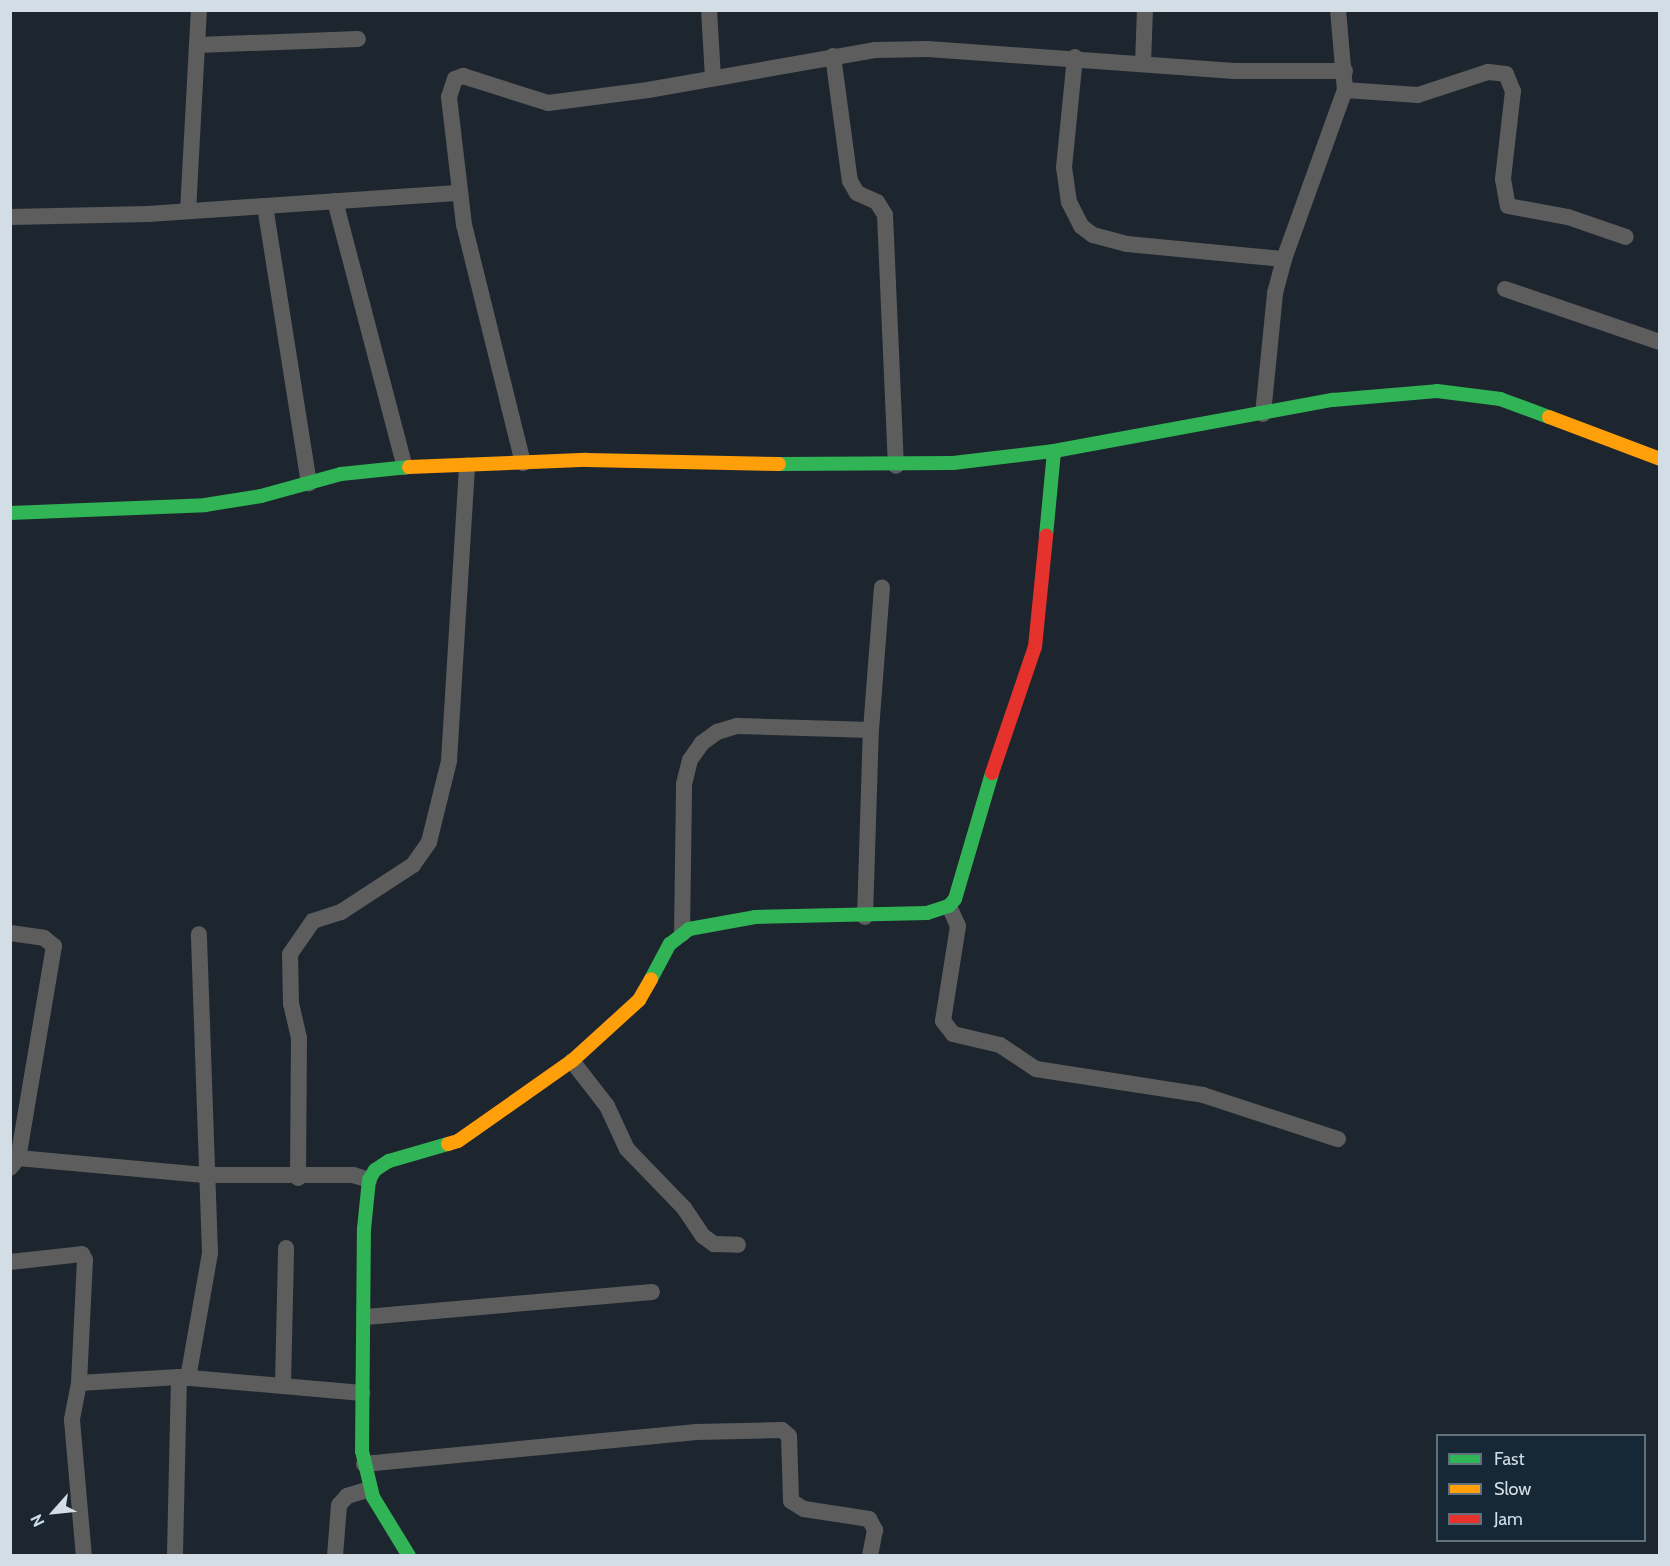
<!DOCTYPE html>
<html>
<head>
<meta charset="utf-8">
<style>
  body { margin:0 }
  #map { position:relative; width:1670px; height:1566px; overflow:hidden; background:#1d262e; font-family:Cabin,sans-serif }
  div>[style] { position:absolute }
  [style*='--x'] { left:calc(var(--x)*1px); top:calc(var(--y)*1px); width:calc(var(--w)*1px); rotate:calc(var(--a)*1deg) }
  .street>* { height:16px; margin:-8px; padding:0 8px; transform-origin:8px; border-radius:8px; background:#5e5d5d }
  .fast>* { height:14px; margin:-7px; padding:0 7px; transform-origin:7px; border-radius:7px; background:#30b455 }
  .slow>* { height:14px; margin:-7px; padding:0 7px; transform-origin:7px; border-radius:7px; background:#ff9f0a }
  .jam>* { height:14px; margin:-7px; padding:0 7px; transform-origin:7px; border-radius:7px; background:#e5322d }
  span { translate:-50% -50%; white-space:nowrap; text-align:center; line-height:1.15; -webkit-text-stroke:4.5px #162735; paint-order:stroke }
  .frame { position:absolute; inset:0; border:12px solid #d2dde6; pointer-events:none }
  .legend { position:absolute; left:1436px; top:1434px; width:210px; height:108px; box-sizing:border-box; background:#162735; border:2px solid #61707c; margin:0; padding:8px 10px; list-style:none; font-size:18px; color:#d2dde6 }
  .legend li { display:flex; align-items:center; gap:12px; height:30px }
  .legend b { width:30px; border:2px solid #61707c }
  .north { position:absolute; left:24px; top:1482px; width:60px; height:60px; -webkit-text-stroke:4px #162735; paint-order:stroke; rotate:243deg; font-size:16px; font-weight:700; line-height:24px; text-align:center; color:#d2dde6 }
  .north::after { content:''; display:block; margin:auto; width:21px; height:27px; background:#d2dde6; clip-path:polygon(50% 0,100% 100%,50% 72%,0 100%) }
</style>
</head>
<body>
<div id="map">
  <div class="street">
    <i style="--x:709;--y:10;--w:67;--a:86.6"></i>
    <i style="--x:197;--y:45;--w:161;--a:-2.1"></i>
    <i style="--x:833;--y:56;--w:126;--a:82.3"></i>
    <i style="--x:850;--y:181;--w:14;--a:60"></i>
    <i style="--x:857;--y:193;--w:22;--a:24"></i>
    <i style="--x:877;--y:202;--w:15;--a:58"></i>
    <i style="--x:885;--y:215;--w:251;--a:87.5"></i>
    <i style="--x:1075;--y:57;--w:111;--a:95.7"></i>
    <i style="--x:1064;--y:167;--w:35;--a:82"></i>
    <i style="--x:1069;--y:202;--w:27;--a:63"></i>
    <i style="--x:1081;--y:226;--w:15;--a:37"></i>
    <i style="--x:1093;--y:235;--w:35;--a:15"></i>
    <i style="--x:1127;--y:244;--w:158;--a:5.5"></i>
    <i style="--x:1143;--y:64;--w:54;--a:-87.9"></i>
    <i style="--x:1345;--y:90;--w:73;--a:3.9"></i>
    <i style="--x:1418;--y:95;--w:74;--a:-18.2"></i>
    <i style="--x:1488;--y:72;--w:18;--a:6"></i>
    <i style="--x:1506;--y:74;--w:18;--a:68"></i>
    <i style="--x:1513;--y:91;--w:89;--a:96.5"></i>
    <i style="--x:1503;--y:179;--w:27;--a:80"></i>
    <i style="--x:1508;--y:206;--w:61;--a:10.4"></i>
    <i style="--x:1568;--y:217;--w:61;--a:19"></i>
    <i style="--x:335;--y:201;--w:275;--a:75.3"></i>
    <i style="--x:265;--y:206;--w:281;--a:81"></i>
    <i style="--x:188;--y:211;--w:201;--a:-86.9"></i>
    <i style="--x:10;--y:217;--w:138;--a:-1.2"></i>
    <i style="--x:148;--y:214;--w:313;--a:-3.9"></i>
    <i style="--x:1505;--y:289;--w:164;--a:18.9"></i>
    <i style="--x:1263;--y:414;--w:122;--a:-84.3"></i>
    <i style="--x:1275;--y:293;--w:35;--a:-75"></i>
    <i style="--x:1284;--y:259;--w:180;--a:-70.2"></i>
    <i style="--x:1345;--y:90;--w:80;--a:-95"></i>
    <i style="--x:523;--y:463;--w:245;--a:-103.9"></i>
    <i style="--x:464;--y:225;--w:129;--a:-96.7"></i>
    <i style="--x:449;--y:97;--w:19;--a:-72"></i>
    <i style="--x:455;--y:79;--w:9;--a:-21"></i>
    <i style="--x:463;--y:76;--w:89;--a:17.6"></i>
    <i style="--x:548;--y:103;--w:101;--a:-7.4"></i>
    <i style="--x:648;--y:90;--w:230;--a:-10"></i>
    <i style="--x:874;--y:50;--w:54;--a:-1.1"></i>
    <i style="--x:928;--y:49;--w:307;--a:4.1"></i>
    <i style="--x:1234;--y:71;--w:111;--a:0"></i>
    <i style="--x:949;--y:906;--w:22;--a:66"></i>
    <i style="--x:958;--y:926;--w:96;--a:99"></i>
    <i style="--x:943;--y:1021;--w:16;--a:52"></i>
    <i style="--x:953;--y:1034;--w:48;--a:13.2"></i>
    <i style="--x:1000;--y:1045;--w:43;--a:33.7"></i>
    <i style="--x:1036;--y:1069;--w:169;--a:8.8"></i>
    <i style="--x:1203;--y:1095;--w:142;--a:18.1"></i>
    <i style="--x:865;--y:917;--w:187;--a:-88.2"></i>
    <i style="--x:871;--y:730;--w:143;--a:-85.6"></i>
    <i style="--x:10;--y:933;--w:34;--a:8"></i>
    <i style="--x:44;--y:938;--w:13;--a:39"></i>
    <i style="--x:54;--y:946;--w:215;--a:99.6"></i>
    <i style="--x:682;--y:934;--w:150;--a:-89.2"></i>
    <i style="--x:684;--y:784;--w:25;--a:-76"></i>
    <i style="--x:690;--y:760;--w:21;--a:-55"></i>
    <i style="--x:702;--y:743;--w:19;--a:-36"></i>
    <i style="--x:717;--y:732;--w:21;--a:-17"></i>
    <i style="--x:737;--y:726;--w:134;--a:1.7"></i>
    <i style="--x:572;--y:1061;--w:57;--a:52.1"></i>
    <i style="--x:607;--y:1106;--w:47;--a:65.1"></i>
    <i style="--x:627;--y:1149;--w:82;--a:46"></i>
    <i style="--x:684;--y:1208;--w:34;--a:56"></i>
    <i style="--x:703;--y:1236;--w:14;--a:36"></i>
    <i style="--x:714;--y:1244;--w:24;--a:2"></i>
    <i style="--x:10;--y:1168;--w:13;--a:-51"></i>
    <i style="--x:18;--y:1158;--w:187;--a:5.2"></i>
    <i style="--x:204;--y:1175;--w:149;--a:0"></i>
    <i style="--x:353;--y:1175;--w:17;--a:17"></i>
    <i style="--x:298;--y:1178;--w:140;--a:-89.6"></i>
    <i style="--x:299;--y:1038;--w:35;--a:-103"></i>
    <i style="--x:291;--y:1004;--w:50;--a:-91.1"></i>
    <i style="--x:290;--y:954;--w:40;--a:-55.1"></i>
    <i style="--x:313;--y:921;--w:29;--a:-18"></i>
    <i style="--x:341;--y:912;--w:86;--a:-33.1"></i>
    <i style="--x:413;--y:865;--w:28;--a:-55"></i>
    <i style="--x:429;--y:842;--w:83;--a:-76.1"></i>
    <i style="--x:449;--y:761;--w:296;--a:-86.5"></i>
    <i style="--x:10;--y:1262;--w:72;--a:-6.3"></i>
    <i style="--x:82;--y:1254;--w:7;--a:63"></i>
    <i style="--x:85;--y:1260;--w:123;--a:92.8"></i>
    <i style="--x:79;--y:1383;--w:100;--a:-3.4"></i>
    <i style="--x:179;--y:1377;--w:179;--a:91.3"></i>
    <i style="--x:366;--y:1317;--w:287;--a:-5"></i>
    <i style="--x:179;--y:1377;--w:184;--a:5"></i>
    <i style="--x:188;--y:1378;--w:127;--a:-80"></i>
    <i style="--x:210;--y:1253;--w:319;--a:-92"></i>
    <i style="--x:79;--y:1383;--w:38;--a:101"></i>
    <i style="--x:72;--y:1420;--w:137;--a:85"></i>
    <i style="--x:283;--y:1385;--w:137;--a:-88.7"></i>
    <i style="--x:364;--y:1464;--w:334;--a:-5.5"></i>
    <i style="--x:696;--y:1432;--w:86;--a:-1.3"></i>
    <i style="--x:782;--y:1430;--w:9;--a:41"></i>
    <i style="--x:789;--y:1436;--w:65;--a:88.2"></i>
    <i style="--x:791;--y:1501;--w:15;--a:32"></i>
    <i style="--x:804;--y:1509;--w:66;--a:8.7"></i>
    <i style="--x:869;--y:1519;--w:13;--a:61"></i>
    <i style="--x:875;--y:1530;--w:26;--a:101"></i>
    <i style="--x:335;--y:1556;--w:51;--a:-85.5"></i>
    <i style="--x:339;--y:1505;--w:12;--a:-48"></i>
    <i style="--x:347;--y:1496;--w:24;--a:-17"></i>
  </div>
  <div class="fast">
    <i style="--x:779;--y:464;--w:174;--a:-0.3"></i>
    <i style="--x:953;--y:463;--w:102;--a:-6.8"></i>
    <i style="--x:1054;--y:451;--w:284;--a:-10.4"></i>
    <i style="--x:1333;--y:400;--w:104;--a:-4.9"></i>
    <i style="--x:1437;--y:391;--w:64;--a:7.2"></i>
    <i style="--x:1500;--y:399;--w:52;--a:20.2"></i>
    <i style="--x:10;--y:513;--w:195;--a:-2.3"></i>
    <i style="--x:205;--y:505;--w:57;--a:-9.1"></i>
    <i style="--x:261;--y:496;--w:83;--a:-15.4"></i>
    <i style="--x:341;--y:474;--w:68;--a:-5.9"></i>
    <i style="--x:1046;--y:536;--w:85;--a:-84.6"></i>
    <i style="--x:651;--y:979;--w:40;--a:-62"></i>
    <i style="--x:670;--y:944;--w:24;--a:-38"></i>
    <i style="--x:689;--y:929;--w:67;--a:-10.3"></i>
    <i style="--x:755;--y:917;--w:172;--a:-1.3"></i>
    <i style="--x:927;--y:913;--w:23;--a:-18"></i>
    <i style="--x:949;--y:906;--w:9;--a:-49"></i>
    <i style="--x:955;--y:899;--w:131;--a:-73.6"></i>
    <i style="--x:409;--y:1556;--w:69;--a:-121.4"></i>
    <i style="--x:373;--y:1497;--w:47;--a:-103.4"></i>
    <i style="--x:362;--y:1451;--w:222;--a:-89.5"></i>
    <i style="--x:364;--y:1229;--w:49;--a:-84.2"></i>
    <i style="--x:369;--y:1180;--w:12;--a:-59"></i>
    <i style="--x:375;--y:1170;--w:17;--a:-33"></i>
    <i style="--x:389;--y:1161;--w:61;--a:-16.1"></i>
  </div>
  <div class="slow">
    <i style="--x:1549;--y:417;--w:119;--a:20.7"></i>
    <i style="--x:409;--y:467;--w:178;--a:-2.3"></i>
    <i style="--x:587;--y:460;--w:192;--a:1.2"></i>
    <i style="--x:448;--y:1144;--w:10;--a:-17"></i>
    <i style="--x:458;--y:1141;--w:139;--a:-35.1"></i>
    <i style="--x:572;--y:1061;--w:91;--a:-42.3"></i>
    <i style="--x:639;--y:1000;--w:24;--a:-60"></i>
  </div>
  <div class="jam">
    <i style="--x:992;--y:773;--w:133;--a:-71.2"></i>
    <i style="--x:1035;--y:647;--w:112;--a:-84.3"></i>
  </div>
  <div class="frame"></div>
  <ul class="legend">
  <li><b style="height:8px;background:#30b455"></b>Fast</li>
  <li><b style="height:8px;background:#ff9f0a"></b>Slow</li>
  <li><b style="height:8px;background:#e5322d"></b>Jam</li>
  </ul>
  <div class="north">N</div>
</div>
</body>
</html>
